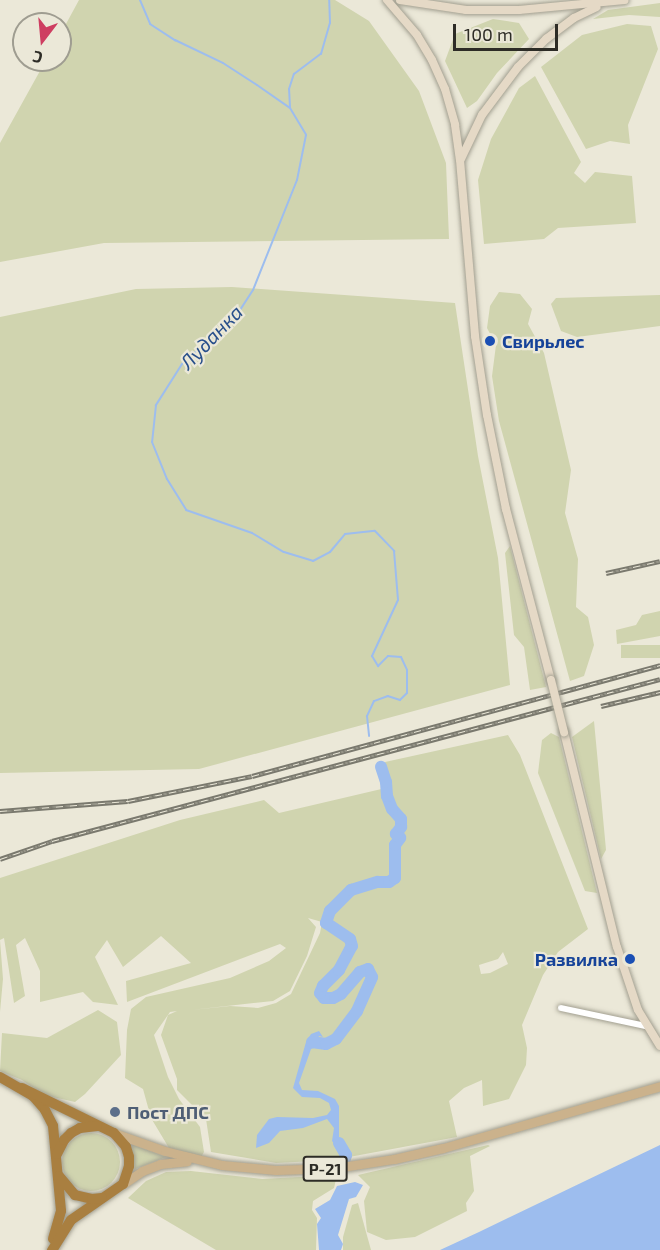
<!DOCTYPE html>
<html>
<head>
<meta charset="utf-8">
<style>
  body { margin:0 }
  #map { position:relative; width:660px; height:1250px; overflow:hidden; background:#ebe8d8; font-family:"Exo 2",sans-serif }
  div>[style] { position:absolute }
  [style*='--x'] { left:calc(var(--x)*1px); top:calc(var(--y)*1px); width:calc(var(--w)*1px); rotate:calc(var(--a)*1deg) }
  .green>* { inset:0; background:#d0d4af; transform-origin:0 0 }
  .round { border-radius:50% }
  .water>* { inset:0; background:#9dbdee }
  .stream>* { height:2px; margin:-1px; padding:0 1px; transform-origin:1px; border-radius:1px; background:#9dbdee }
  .river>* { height:12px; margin:-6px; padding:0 6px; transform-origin:6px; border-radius:6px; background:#9dbdee }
  .roads { filter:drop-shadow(0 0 2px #a29f90) drop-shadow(0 0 2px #a29f90) }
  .street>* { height:6px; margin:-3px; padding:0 3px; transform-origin:3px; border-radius:3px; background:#fff }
  .secondary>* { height:8px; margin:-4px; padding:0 4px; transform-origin:4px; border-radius:4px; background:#e5d9c6 }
  .primary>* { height:9px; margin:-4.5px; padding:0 4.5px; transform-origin:4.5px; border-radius:4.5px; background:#cbb28c }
  .highway>* { height:10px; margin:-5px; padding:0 5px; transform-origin:5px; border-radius:5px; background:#a97f40 }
  .rail>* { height:4.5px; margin-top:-2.25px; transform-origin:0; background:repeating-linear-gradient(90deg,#ebe8d8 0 7px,#7a796e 0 14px); box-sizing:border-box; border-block:2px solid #7a796e }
  .bridges { filter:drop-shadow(0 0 2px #a29f90) drop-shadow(0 0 2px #a29f90) }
  .secondary-bridge>* { height:8px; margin:-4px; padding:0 4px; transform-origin:4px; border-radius:4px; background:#e5d9c6 }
  .dots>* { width:16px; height:16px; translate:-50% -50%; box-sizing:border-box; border:3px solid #ebe8d8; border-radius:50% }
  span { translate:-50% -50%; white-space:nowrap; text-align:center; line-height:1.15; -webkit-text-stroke:4.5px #ebe8d8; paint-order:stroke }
  .shield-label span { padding:2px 4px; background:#ebe8d8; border:2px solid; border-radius:4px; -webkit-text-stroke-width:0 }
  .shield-label { font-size:16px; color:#2d2c26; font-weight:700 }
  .transit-label { font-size:18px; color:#164399; font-weight:700 }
  .left { translate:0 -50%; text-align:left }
  .right { translate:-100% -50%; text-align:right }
  .service-label { font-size:18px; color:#4e5e75; font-weight:700 }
  .water-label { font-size:20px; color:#284f8b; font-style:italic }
  .north { position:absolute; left:12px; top:12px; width:60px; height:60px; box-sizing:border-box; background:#ebe8d8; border:2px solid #9f9d91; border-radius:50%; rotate:196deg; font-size:16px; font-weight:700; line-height:24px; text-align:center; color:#2d2c26 }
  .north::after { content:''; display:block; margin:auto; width:21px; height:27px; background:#ce3e61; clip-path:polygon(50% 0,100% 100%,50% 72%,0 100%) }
  .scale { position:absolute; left:453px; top:24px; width:105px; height:27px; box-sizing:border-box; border:3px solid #2d2c26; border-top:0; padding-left:8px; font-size:18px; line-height:21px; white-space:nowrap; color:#2d2c26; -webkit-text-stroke:4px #ebe8d8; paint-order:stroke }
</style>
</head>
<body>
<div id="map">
  <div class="green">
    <i style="clip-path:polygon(79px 0,335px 0,369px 21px,419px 91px,446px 163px,449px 239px,104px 243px,0 262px,0 143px,46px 60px,60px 60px,60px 35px)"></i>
    <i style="clip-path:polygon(660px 3px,660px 17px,629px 15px,593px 19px,608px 10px)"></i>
    <i style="clip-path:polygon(493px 19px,519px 23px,529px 39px,497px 73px,477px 101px,467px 108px,445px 61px,455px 34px)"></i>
    <i style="clip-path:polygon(627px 24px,651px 26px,658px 49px,628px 125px,630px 144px,610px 141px,586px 149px,541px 67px,582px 35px)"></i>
    <i style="clip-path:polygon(535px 76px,581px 162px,574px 173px,585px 183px,595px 172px,632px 176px,636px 223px,558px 228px,544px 239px,484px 244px,478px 180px,491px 139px,519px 88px)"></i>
    <i style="clip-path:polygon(232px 287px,455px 303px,478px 456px,498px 558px,510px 685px,199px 769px,0 773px,0 317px,136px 289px)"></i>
    <i style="clip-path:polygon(499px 292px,520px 294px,532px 309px,528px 324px,544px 353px,571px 470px,565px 513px,578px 559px,576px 607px,588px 617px,594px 645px,584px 676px,570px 681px,499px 421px,492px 376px,496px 345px,487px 328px,490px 306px)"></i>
    <i style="clip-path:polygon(660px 295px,660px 326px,577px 337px,561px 331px,551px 304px,556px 298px)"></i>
    <i style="clip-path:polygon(510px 546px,546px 687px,530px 690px,524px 647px,514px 635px,505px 553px)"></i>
    <i style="clip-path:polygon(660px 611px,660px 636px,617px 644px,616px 630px,636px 625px,642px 615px)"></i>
    <i style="left:660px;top:645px;width:13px;height:39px;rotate:90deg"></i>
    <i style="clip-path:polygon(594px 721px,606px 850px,601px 859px,572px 737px)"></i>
    <i style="clip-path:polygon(551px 733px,559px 737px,597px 893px,585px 891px,538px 773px,542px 740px)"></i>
    <i style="clip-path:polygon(evenodd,508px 735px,520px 755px,588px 929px,558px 952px,543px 975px,522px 1025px,527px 1048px,526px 1065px,509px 1099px,483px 1106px,482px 1080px,464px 1088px,449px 1101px,457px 1137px,333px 1160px,276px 1163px,211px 1152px,206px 1119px,177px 1090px,177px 1079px,161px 1035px,168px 1015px,177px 1011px,170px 1012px,154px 1035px,168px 1077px,179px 1099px,200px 1127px,204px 1152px,201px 1157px,169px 1148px,151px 1118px,143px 1089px,125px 1078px,127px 1030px,131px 1009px,146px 997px,230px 978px,269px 961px,286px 948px,280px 944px,127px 1002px,126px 981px,191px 963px,161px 936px,123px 967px,107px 940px,95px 957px,118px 1005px,93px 1002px,83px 992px,40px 1002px,40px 971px,25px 938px,16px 945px,25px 996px,14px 1003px,4px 938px,0 940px,3px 979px,0 1012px,0 878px,180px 820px,264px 800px,279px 813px,390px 787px,385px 762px,508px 735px,308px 918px,322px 922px,320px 933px,291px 994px,276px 1003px,258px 1008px,230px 1006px,191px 1010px,273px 1001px,290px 991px,307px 956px,316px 927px,308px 918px,508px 735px,503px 952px,508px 964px,490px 973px,481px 974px,479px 965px,498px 959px,503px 952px)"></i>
    <i style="clip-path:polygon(98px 1010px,117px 1022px,121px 1055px,85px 1094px,75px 1102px,44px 1095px,22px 1080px,0 1071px,2px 1033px,47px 1038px)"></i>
    <i class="round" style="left:62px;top:1133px;width:58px;height:58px"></i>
    <i style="clip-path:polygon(131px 1144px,166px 1157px,135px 1169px)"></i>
    <i style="clip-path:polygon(488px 1145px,490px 1146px,470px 1156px,474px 1191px,466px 1203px,467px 1211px,415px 1237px,386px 1240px,367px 1232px,364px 1201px,370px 1187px,358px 1175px)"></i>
    <i style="clip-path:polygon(191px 1171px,262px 1179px,337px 1175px,334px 1188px,313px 1201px,312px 1210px,317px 1218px,316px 1250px,216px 1250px,128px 1198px,146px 1181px,166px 1172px)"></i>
    <i style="clip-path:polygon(358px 1203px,371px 1250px,343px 1250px,343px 1237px,352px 1205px)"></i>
  </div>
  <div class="water">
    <i style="clip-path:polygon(319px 1031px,323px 1037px,319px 1036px,317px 1040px,326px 1044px,311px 1049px,299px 1083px,302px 1090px,318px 1091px,335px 1099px,339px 1106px,339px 1138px,348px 1151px,346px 1155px,342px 1153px,332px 1141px,334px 1128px,327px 1119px,303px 1128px,280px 1131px,269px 1143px,256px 1148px,257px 1135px,269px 1119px,277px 1117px,313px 1118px,327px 1115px,331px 1110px,329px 1103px,320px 1098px,302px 1097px,293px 1088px,306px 1042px,311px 1034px)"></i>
    <i style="clip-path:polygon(660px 1145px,660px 1250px,440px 1250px,479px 1232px)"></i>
    <i style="clip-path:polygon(355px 1182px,363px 1185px,356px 1197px,349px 1199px,338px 1235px,343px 1244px,341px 1250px,319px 1250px,317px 1224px,321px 1218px,315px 1209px,330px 1200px,337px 1186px)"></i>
  </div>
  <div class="stream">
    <i style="--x:140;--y:0;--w:26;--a:67"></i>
    <i style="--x:150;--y:24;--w:30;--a:33"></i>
    <i style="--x:175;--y:40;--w:53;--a:25.6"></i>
    <i style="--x:223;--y:63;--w:40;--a:32.9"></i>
    <i style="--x:257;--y:85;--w:40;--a:34.9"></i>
    <i style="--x:290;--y:108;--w:31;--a:59"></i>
    <i style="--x:306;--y:135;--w:46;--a:101.3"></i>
    <i style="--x:297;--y:180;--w:118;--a:111.8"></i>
    <i style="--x:253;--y:290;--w:30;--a:123"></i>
    <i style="--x:237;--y:315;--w:74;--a:138.3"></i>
    <i style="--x:182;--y:364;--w:49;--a:122.4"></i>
    <i style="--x:156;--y:405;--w:37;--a:96"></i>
    <i style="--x:152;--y:442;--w:40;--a:68"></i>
    <i style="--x:167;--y:479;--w:36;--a:58"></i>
    <i style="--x:186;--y:510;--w:70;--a:19.2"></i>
    <i style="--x:252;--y:533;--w:37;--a:31"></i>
    <i style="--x:284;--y:552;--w:30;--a:17"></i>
    <i style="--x:313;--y:561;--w:19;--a:-28"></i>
    <i style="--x:330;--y:552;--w:23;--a:-50"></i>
    <i style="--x:345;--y:534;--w:30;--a:-6"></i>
    <i style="--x:375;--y:531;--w:28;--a:46"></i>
    <i style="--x:394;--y:551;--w:49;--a:85.3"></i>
    <i style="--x:398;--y:600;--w:62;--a:114.9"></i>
    <i style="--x:372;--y:656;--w:12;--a:59"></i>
    <i style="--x:378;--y:666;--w:14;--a:-45"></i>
    <i style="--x:388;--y:656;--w:13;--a:4"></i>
    <i style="--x:401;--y:657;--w:14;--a:65"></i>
    <i style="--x:407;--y:670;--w:23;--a:90"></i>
    <i style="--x:407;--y:693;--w:10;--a:135"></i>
    <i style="--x:400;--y:700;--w:13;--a:-162"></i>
    <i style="--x:388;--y:696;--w:15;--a:160"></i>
    <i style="--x:374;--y:701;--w:17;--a:115"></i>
    <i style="--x:367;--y:716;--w:20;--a:84"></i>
    <i style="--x:290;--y:107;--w:18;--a:-93"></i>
    <i style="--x:289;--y:89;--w:16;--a:-72"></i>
    <i style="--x:294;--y:74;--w:34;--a:-37"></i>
    <i style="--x:321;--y:54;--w:32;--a:-74"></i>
    <i style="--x:330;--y:23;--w:23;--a:-92"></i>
  </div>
  <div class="river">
    <i style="--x:312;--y:1042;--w:14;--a:8"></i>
    <i style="--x:326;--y:1044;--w:11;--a:-27"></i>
    <i style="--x:336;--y:1039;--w:35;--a:-53"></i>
    <i style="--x:357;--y:1011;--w:37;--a:-66"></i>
    <i style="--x:372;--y:977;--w:9;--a:-117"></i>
    <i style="--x:368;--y:969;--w:9;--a:159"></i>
    <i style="--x:360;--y:972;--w:29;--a:131"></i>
    <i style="--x:341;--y:994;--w:9;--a:153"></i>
    <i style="--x:333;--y:998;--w:9;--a:180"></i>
    <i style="--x:324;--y:998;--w:6;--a:-129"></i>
    <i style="--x:320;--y:993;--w:8;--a:-67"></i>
    <i style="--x:323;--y:986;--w:23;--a:-45"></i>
    <i style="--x:339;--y:970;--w:27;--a:-62"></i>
    <i style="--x:352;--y:946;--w:7;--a:-106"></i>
    <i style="--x:350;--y:939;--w:29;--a:-146"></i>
    <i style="--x:326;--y:923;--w:13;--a:-72"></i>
    <i style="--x:330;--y:911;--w:30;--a:-45"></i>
    <i style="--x:351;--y:890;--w:28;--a:-17"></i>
    <i style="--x:378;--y:882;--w:11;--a:0"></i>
    <i style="--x:389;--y:882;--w:7;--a:-34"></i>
    <i style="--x:395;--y:878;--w:33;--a:-90"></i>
    <i style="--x:395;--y:845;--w:9;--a:-54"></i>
    <i style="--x:400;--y:838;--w:6;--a:-135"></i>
    <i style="--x:396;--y:834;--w:9;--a:-54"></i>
    <i style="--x:401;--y:827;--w:8;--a:-90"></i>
    <i style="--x:401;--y:819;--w:13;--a:-132"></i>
    <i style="--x:392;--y:809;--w:14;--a:-111"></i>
    <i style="--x:387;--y:796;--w:14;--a:-94"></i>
    <i style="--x:386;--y:782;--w:16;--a:-108"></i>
    <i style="--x:339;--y:1143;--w:14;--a:60"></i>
    <i style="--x:346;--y:1155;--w:7;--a:106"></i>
  </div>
  <div class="roads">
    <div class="street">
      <i style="--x:561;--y:1008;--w:87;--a:12"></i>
    </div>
    <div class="secondary">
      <i style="--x:387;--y:0;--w:46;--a:49.4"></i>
      <i style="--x:417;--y:35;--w:29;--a:59"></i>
      <i style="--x:432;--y:60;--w:32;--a:66"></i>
      <i style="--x:445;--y:89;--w:37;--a:74"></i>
      <i style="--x:455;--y:125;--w:35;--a:82"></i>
      <i style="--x:460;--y:160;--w:177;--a:85.1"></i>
      <i style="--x:475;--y:336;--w:80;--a:81.4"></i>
      <i style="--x:487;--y:415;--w:96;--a:78.6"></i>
      <i style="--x:506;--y:509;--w:177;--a:75.3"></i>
      <i style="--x:400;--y:0;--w:67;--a:8.6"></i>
      <i style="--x:466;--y:10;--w:53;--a:0"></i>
      <i style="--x:519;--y:10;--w:106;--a:-5.4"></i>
      <i style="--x:461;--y:159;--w:49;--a:-64.5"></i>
      <i style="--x:482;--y:115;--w:60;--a:-53.1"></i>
      <i style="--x:518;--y:67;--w:40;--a:-45"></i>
      <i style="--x:546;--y:39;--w:35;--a:-37"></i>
      <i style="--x:574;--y:18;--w:25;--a:-26"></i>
      <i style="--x:564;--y:732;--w:221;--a:76.2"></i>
      <i style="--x:617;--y:947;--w:66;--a:71.6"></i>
      <i style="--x:638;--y:1010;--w:42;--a:58.6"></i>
    </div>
    <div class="primary">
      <i style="--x:114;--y:1133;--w:54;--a:19.4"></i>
      <i style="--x:165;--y:1151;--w:59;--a:13.8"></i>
      <i style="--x:222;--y:1165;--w:54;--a:5.3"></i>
      <i style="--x:276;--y:1170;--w:59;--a:-1.9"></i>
      <i style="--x:335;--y:1168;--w:60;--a:-8.7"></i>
      <i style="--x:394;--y:1159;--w:50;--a:-12.7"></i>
      <i style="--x:443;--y:1148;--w:226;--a:-15.9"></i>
      <i style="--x:123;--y:1184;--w:23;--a:-34"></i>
      <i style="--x:142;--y:1171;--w:19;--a:-21"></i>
      <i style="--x:160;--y:1164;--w:27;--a:-6"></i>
    </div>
    <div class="highway">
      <i style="--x:0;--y:1077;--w:38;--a:30"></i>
      <i style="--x:33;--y:1096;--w:18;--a:49"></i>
      <i style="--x:45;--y:1110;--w:18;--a:63"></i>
      <i style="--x:53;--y:1126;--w:85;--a:84.6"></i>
      <i style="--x:61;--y:1211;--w:29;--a:106"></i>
      <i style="--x:22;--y:1088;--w:102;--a:26.1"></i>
      <i style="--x:114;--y:1133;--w:18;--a:49"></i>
      <i style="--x:126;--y:1147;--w:10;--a:73"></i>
      <i style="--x:129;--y:1157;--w:9;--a:90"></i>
      <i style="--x:129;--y:1166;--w:19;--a:108"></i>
      <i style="--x:123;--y:1184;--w:63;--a:145.3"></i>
      <i style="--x:71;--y:1220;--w:36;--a:122"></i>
      <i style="--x:57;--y:1154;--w:16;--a:-63"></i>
      <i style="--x:64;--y:1140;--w:10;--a:-45"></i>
      <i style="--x:71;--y:1133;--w:10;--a:-29"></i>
      <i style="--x:80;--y:1128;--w:17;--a:-7"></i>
      <i style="--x:59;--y:1176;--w:25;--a:50"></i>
      <i style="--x:75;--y:1195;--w:17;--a:13"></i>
      <i style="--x:92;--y:1199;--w:10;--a:-6"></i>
    </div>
  </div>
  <div class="rail">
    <i style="--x:606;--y:573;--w:55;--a:-12.5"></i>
    <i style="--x:601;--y:706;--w:61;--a:-13.3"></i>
    <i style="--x:0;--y:811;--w:128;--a:-4.5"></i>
    <i style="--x:128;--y:801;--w:126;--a:-11.4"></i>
    <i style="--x:252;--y:776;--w:423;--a:-15.2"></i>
    <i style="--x:0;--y:859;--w:55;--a:-19.1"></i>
    <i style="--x:52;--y:841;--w:629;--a:-14.92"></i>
  </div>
  <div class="bridges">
    <div class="secondary-bridge">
      <i style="--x:551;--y:680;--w:54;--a:76"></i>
    </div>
  </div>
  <div class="dots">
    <i style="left:490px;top:341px;background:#1a4fb4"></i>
    <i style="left:630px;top:959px;background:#1a4fb4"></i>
    <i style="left:115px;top:1112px;background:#5c6f8a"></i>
  </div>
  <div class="shield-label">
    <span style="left:325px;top:1169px">Р-21</span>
  </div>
  <div class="transit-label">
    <span class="left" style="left:502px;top:341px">Свирьлес</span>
    <span class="right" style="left:618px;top:959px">Развилка</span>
  </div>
  <div class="service-label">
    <span class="left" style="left:127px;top:1112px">Пост ДПС</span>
  </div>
  <div class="water-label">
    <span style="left:211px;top:337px;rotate:-46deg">Луданка</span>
  </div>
  <div class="north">С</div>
  <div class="scale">100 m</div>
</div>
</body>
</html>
